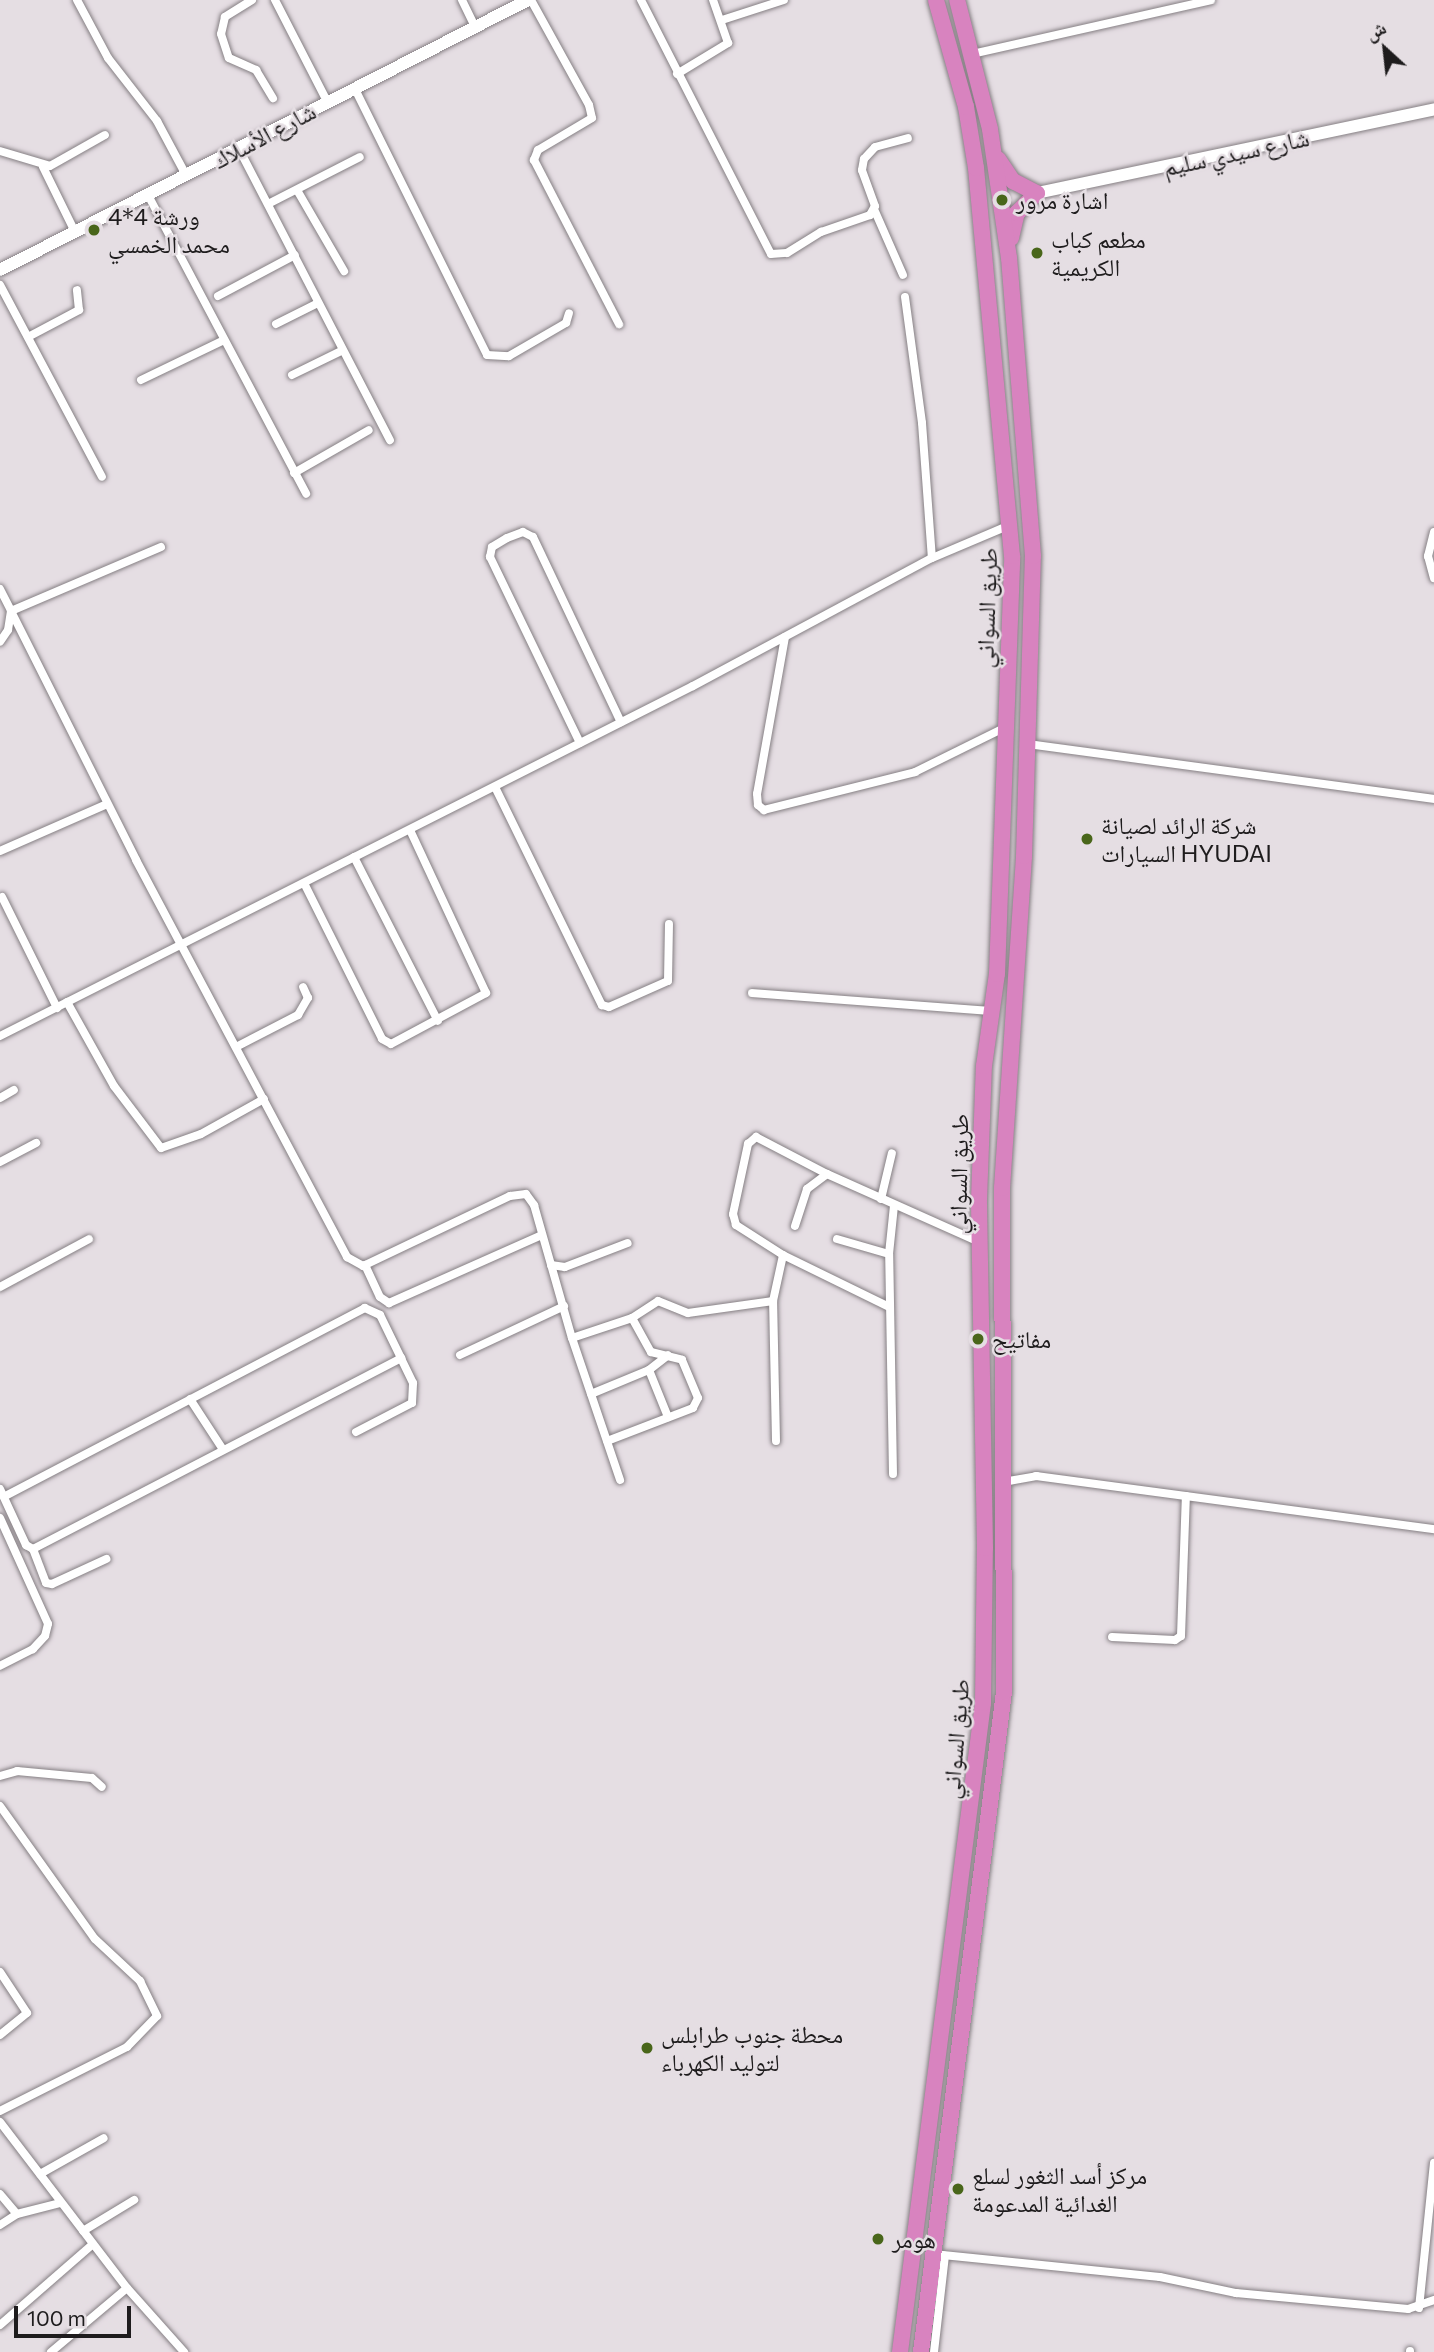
<!DOCTYPE html>
<html>
<head>
<meta charset="utf-8">
<style>
  body { margin:0 }
  #map { position:relative; width:1434px; height:2352px; overflow:hidden; background:#e5dee3; font-family:Commissioner,"Noto Naskh Arabic",sans-serif }
  div>[style] { position:absolute }
  [style*='--x'] { left:calc(var(--x)*1px); top:calc(var(--y)*1px); width:calc(var(--w)*1px); rotate:calc(var(--a)*1deg) }
  .roads { filter:drop-shadow(0 0 2px #857f83) drop-shadow(0 0 2px #857f83) }
  .street>* { height:8px; margin:-4px; padding:0 4px; transform-origin:4px; border-radius:4px; background:#fff }
  .secondary>* { height:12px; margin:-6px; padding:0 6px; transform-origin:6px; border-radius:6px; background:#fff }
  .highway>* { height:16px; margin:-8px; padding:0 8px; transform-origin:8px; border-radius:8px; background:#d883bf }
  .dots>* { width:19px; height:19px; translate:-50% -50%; box-sizing:border-box; border:4px solid #e5dee3; border-radius:50% }
  span { translate:-50% -50%; white-space:nowrap; text-align:center; line-height:1.15; -webkit-text-stroke:5px #e5dee3; paint-order:stroke }
  .street-label { font-size:24px; color:#1e1c1d }
  .poi-label { font-size:24px; color:#1e1c1d }
  .left { translate:0 -50%; text-align:left }
  .north { position:absolute; left:1350px; top:14px; width:70px; height:70px; -webkit-text-stroke:5px #e5dee3; paint-order:stroke; rotate:333deg; font-size:19px; font-weight:700; line-height:28px; text-align:center; color:#1e1c1d }
  .north::after { content:''; display:block; margin:auto; width:24px; height:32px; background:#1e1c1d; clip-path:polygon(50% 0,100% 100%,50% 72%,0 100%) }
  .scale { position:absolute; left:14px; top:2306px; width:117px; height:32px; box-sizing:border-box; border:4px solid #1e1c1d; border-top:0; padding-left:9px; font-size:21px; line-height:24px; white-space:nowrap; color:#1e1c1d; -webkit-text-stroke:5px #e5dee3; paint-order:stroke }
</style>
</head>
<body>
<div id="map">
  <div class="roads">
    <div class="street">
      <i style="--x:77;--y:0;--w:66;--a:61.9"></i>
      <i style="--x:108;--y:58;--w:80;--a:52.1"></i>
      <i style="--x:157;--y:121;--w:61;--a:61.8"></i>
      <i style="--x:252;--y:0;--w:32;--a:148"></i>
      <i style="--x:225;--y:17;--w:17;--a:103"></i>
      <i style="--x:221;--y:34;--w:25;--a:72"></i>
      <i style="--x:229;--y:58;--w:30;--a:24"></i>
      <i style="--x:256;--y:70;--w:33;--a:59"></i>
      <i style="--x:275;--y:0;--w:114;--a:62.8"></i>
      <i style="--x:462;--y:0;--w:30;--a:64"></i>
      <i style="--x:531;--y:0;--w:120;--a:61.1"></i>
      <i style="--x:589;--y:105;--w:13;--a:77"></i>
      <i style="--x:592;--y:118;--w:63;--a:149.3"></i>
      <i style="--x:538;--y:150;--w:11;--a:112"></i>
      <i style="--x:534;--y:160;--w:185;--a:62.6"></i>
      <i style="--x:641;--y:0;--w:285;--a:62.9"></i>
      <i style="--x:771;--y:254;--w:16;--a:-4"></i>
      <i style="--x:787;--y:253;--w:40;--a:-32"></i>
      <i style="--x:821;--y:232;--w:52;--a:-19.1"></i>
      <i style="--x:870;--y:215;--w:10;--a:-61"></i>
      <i style="--x:875;--y:206;--w:38;--a:-110"></i>
      <i style="--x:862;--y:170;--w:11;--a:-80"></i>
      <i style="--x:864;--y:159;--w:16;--a:-47"></i>
      <i style="--x:875;--y:147;--w:34;--a:-15"></i>
      <i style="--x:722;--y:20;--w:65;--a:-17.9"></i>
      <i style="--x:972;--y:54;--w:245;--a:-12.7"></i>
      <i style="--x:677;--y:74;--w:60;--a:-31.3"></i>
      <i style="--x:728;--y:43;--w:46;--a:-109.2"></i>
      <i style="--x:354;--y:87;--w:299;--a:63.6"></i>
      <i style="--x:487;--y:355;--w:22;--a:3"></i>
      <i style="--x:509;--y:356;--w:66;--a:-30.1"></i>
      <i style="--x:566;--y:323;--w:10;--a:-73"></i>
      <i style="--x:239;--y:149;--w:328;--a:62.6"></i>
      <i style="--x:0;--y:151;--w:52;--a:16.7"></i>
      <i style="--x:50;--y:166;--w:63;--a:-29.4"></i>
      <i style="--x:43;--y:167;--w:72;--a:63.8"></i>
      <i style="--x:297;--y:190;--w:94;--a:59.9"></i>
      <i style="--x:148;--y:195;--w:338;--a:62.1"></i>
      <i style="--x:268;--y:204;--w:103;--a:-27.1"></i>
      <i style="--x:874;--y:209;--w:72;--a:66.3"></i>
      <i style="--x:0;--y:285;--w:217;--a:62"></i>
      <i style="--x:218;--y:296;--w:87;--a:-28"></i>
      <i style="--x:905;--y:297;--w:127;--a:82.3"></i>
      <i style="--x:922;--y:423;--w:135;--a:85.8"></i>
      <i style="--x:276;--y:324;--w:47;--a:-26.6"></i>
      <i style="--x:28;--y:337;--w:58;--a:-27.9"></i>
      <i style="--x:79;--y:310;--w:20;--a:-96"></i>
      <i style="--x:292;--y:375;--w:55;--a:-26.1"></i>
      <i style="--x:141;--y:380;--w:92;--a:-25.7"></i>
      <i style="--x:294;--y:473;--w:86;--a:-29.8"></i>
      <i style="--x:1434;--y:532;--w:25;--a:104"></i>
      <i style="--x:1428;--y:556;--w:23;--a:75"></i>
      <i style="--x:161;--y:547;--w:163;--a:156.9"></i>
      <i style="--x:11;--y:611;--w:279;--a:63.3"></i>
      <i style="--x:136;--y:860;--w:450;--a:62"></i>
      <i style="--x:347;--y:1257;--w:18;--a:29"></i>
      <i style="--x:363;--y:1266;--w:163;--a:-25.5"></i>
      <i style="--x:510;--y:1196;--w:16;--a:-7"></i>
      <i style="--x:526;--y:1194;--w:14;--a:54"></i>
      <i style="--x:534;--y:1205;--w:138;--a:74.1"></i>
      <i style="--x:572;--y:1338;--w:150;--a:71.3"></i>
      <i style="--x:0;--y:589;--w:25;--a:63"></i>
      <i style="--x:11;--y:611;--w:19;--a:99"></i>
      <i style="--x:8;--y:630;--w:14;--a:124"></i>
      <i style="--x:785;--y:637;--w:159;--a:100.1"></i>
      <i style="--x:757;--y:794;--w:11;--a:85"></i>
      <i style="--x:758;--y:805;--w:8;--a:40"></i>
      <i style="--x:764;--y:810;--w:156;--a:-14.1"></i>
      <i style="--x:915;--y:772;--w:102;--a:-26.3"></i>
      <i style="--x:580;--y:743;--w:207;--a:-115.8"></i>
      <i style="--x:490;--y:557;--w:10;--a:-79"></i>
      <i style="--x:492;--y:547;--w:17;--a:-31"></i>
      <i style="--x:507;--y:538;--w:17;--a:-21"></i>
      <i style="--x:523;--y:532;--w:11;--a:27"></i>
      <i style="--x:533;--y:537;--w:205;--a:64.6"></i>
      <i style="--x:1028;--y:744;--w:410;--a:7.7"></i>
      <i style="--x:495;--y:787;--w:243;--a:63.9"></i>
      <i style="--x:602;--y:1005;--w:7;--a:16"></i>
      <i style="--x:609;--y:1007;--w:64;--a:-23.8"></i>
      <i style="--x:668;--y:981;--w:57;--a:-89"></i>
      <i style="--x:0;--y:851;--w:117;--a:-23.7"></i>
      <i style="--x:354;--y:857;--w:184;--a:62.9"></i>
      <i style="--x:304;--y:883;--w:174;--a:63.4"></i>
      <i style="--x:382;--y:1039;--w:10;--a:29"></i>
      <i style="--x:391;--y:1044;--w:108;--a:-28.2"></i>
      <i style="--x:486;--y:993;--w:180;--a:-115"></i>
      <i style="--x:2;--y:897;--w:124;--a:63.6"></i>
      <i style="--x:752;--y:993;--w:242;--a:4.3"></i>
      <i style="--x:67;--y:1002;--w:96;--a:60.8"></i>
      <i style="--x:114;--y:1086;--w:78;--a:52.8"></i>
      <i style="--x:161;--y:1148;--w:42;--a:-19.3"></i>
      <i style="--x:201;--y:1134;--w:72;--a:-29.1"></i>
      <i style="--x:0;--y:1036;--w:776;--a:-26.8"></i>
      <i style="--x:693;--y:686;--w:271;--a:-28.2"></i>
      <i style="--x:932;--y:558;--w:87;--a:-23"></i>
      <i style="--x:236;--y:1047;--w:70;--a:-27.3"></i>
      <i style="--x:298;--y:1015;--w:20;--a:-60"></i>
      <i style="--x:308;--y:998;--w:12;--a:-114"></i>
      <i style="--x:0;--y:1098;--w:16;--a:-30"></i>
      <i style="--x:0;--y:1162;--w:41;--a:-27.8"></i>
      <i style="--x:881;--y:1199;--w:47;--a:-76.6"></i>
      <i style="--x:795;--y:1226;--w:39;--a:-72"></i>
      <i style="--x:807;--y:1189;--w:25;--a:-37"></i>
      <i style="--x:827;--y:1174;--w:167;--a:24.1"></i>
      <i style="--x:837;--y:1239;--w:54;--a:16.1"></i>
      <i style="--x:783;--y:1255;--w:56;--a:-147.4"></i>
      <i style="--x:736;--y:1225;--w:11;--a:-105"></i>
      <i style="--x:733;--y:1214;--w:72;--a:-77.9"></i>
      <i style="--x:748;--y:1144;--w:11;--a:-41"></i>
      <i style="--x:756;--y:1137;--w:80;--a:27.5"></i>
      <i style="--x:365;--y:1265;--w:35;--a:65"></i>
      <i style="--x:380;--y:1297;--w:11;--a:34"></i>
      <i style="--x:389;--y:1303;--w:167;--a:-24"></i>
      <i style="--x:551;--y:1265;--w:14;--a:8"></i>
      <i style="--x:565;--y:1267;--w:67;--a:-20.9"></i>
      <i style="--x:0;--y:1287;--w:101;--a:-28.3"></i>
      <i style="--x:632;--y:1318;--w:31;--a:-33"></i>
      <i style="--x:658;--y:1301;--w:32;--a:22"></i>
      <i style="--x:688;--y:1313;--w:86;--a:-8"></i>
      <i style="--x:572;--y:1338;--w:63;--a:-18.4"></i>
      <i style="--x:632;--y:1318;--w:39;--a:61"></i>
      <i style="--x:651;--y:1352;--w:32;--a:14"></i>
      <i style="--x:682;--y:1360;--w:41;--a:67.2"></i>
      <i style="--x:698;--y:1398;--w:11;--a:117"></i>
      <i style="--x:693;--y:1408;--w:92;--a:159"></i>
      <i style="--x:460;--y:1355;--w:115;--a:-25.2"></i>
      <i style="--x:649;--y:1370;--w:51;--a:68"></i>
      <i style="--x:591;--y:1394;--w:63;--a:-22.5"></i>
      <i style="--x:649;--y:1370;--w:24;--a:-38"></i>
      <i style="--x:190;--y:1399;--w:59;--a:56.9"></i>
      <i style="--x:356;--y:1432;--w:63;--a:-27.4"></i>
      <i style="--x:412;--y:1403;--w:20;--a:-87"></i>
      <i style="--x:413;--y:1383;--w:28;--a:-116"></i>
      <i style="--x:776;--y:1441;--w:140;--a:-91.2"></i>
      <i style="--x:773;--y:1301;--w:47;--a:-77.7"></i>
      <i style="--x:783;--y:1255;--w:118;--a:26.1"></i>
      <i style="--x:893;--y:1474;--w:220;--a:-91"></i>
      <i style="--x:889;--y:1254;--w:48;--a:-84.1"></i>
      <i style="--x:1003;--y:1482;--w:34;--a:-10"></i>
      <i style="--x:1036;--y:1476;--w:402;--a:7.6"></i>
      <i style="--x:0;--y:1489;--w:62;--a:65.1"></i>
      <i style="--x:26;--y:1545;--w:8;--a:30"></i>
      <i style="--x:33;--y:1549;--w:415;--a:-27.4"></i>
      <i style="--x:401;--y:1358;--w:48;--a:-116"></i>
      <i style="--x:380;--y:1315;--w:17;--a:-155"></i>
      <i style="--x:365;--y:1308;--w:407;--a:152.4"></i>
      <i style="--x:0;--y:1518;--w:116;--a:65.6"></i>
      <i style="--x:48;--y:1624;--w:12;--a:104"></i>
      <i style="--x:45;--y:1636;--w:18;--a:133"></i>
      <i style="--x:33;--y:1649;--w:37;--a:153"></i>
      <i style="--x:33;--y:1549;--w:36;--a:69"></i>
      <i style="--x:46;--y:1583;--w:6;--a:9"></i>
      <i style="--x:52;--y:1584;--w:60;--a:-24.8"></i>
      <i style="--x:1112;--y:1637;--w:63;--a:2.7"></i>
      <i style="--x:1175;--y:1640;--w:7;--a:-34"></i>
      <i style="--x:1181;--y:1636;--w:140;--a:-88"></i>
      <i style="--x:0;--y:1776;--w:18;--a:-16"></i>
      <i style="--x:17;--y:1771;--w:75;--a:5.3"></i>
      <i style="--x:92;--y:1778;--w:13;--a:42"></i>
      <i style="--x:0;--y:1806;--w:163;--a:54.5"></i>
      <i style="--x:95;--y:1939;--w:62;--a:43"></i>
      <i style="--x:140;--y:1981;--w:39;--a:64"></i>
      <i style="--x:157;--y:2016;--w:43;--a:134.1"></i>
      <i style="--x:127;--y:2047;--w:142;--a:153.3"></i>
      <i style="--x:0;--y:1972;--w:49;--a:56.6"></i>
      <i style="--x:27;--y:2013;--w:35;--a:141"></i>
      <i style="--x:0;--y:2122;--w:209;--a:52.6"></i>
      <i style="--x:127;--y:2288;--w:86;--a:48.3"></i>
      <i style="--x:40;--y:2174;--w:73;--a:-29.4"></i>
      <i style="--x:0;--y:2194;--w:26;--a:50"></i>
      <i style="--x:0;--y:2225;--w:20;--a:-33"></i>
      <i style="--x:17;--y:2214;--w:44;--a:-14.3"></i>
      <i style="--x:83;--y:2231;--w:60;--a:-31.3"></i>
      <i style="--x:933;--y:2254;--w:228;--a:5.8"></i>
      <i style="--x:1160;--y:2277;--w:78;--a:11.9"></i>
      <i style="--x:1236;--y:2293;--w:173;--a:5.3"></i>
      <i style="--x:1408;--y:2309;--w:28;--a:-19"></i>
      <i style="--x:1419;--y:2308;--w:146;--a:-84.1"></i>
      <i style="--x:0;--y:2325;--w:123;--a:-41.1"></i>
      <i style="--x:51;--y:2352;--w:99;--a:-40.1"></i>
      <i style="--x:934;--y:2352;--w:97;--a:-83.5"></i>
      <i style="--x:1410;--y:2352;--w:1;--a:-90"></i>
    </div>
    <div class="secondary">
      <i style="--x:1037;--y:193;--w:406;--a:-11.9"></i>
      <i style="--x:0;--y:270;--w:593;--a:-27.08"></i>
    </div>
    <div class="highway">
      <i style="--x:998;--y:159;--w:27;--a:56"></i>
      <i style="--x:1013;--y:181;--w:27;--a:27"></i>
      <i style="--x:1011;--y:238;--w:26;--a:-77"></i>
      <i style="--x:1017;--y:213;--w:28;--a:-45"></i>
      <i style="--x:900;--y:2352;--w:654;--a:-82.71"></i>
      <i style="--x:983;--y:1703;--w:155;--a:-89.3"></i>
      <i style="--x:985;--y:1548;--w:348;--a:-91"></i>
      <i style="--x:979;--y:1200;--w:134;--a:-87.9"></i>
      <i style="--x:984;--y:1066;--w:93;--a:-82"></i>
      <i style="--x:997;--y:974;--w:418;--a:-87.9"></i>
      <i style="--x:1012;--y:556;--w:390;--a:-95.3"></i>
      <i style="--x:976;--y:168;--w:62;--a:-99.3"></i>
      <i style="--x:966;--y:107;--w:111;--a:-105.7"></i>
      <i style="--x:921;--y:2352;--w:665;--a:-82.83"></i>
      <i style="--x:1004;--y:1692;--w:504;--a:-90.23"></i>
      <i style="--x:1002;--y:1188;--w:333;--a:-86.2"></i>
      <i style="--x:1024;--y:856;--w:300;--a:-88.3"></i>
      <i style="--x:1033;--y:556;--w:299;--a:-94.6"></i>
      <i style="--x:1009;--y:258;--w:130;--a:-98.4"></i>
      <i style="--x:990;--y:129;--w:133;--a:-104.3"></i>
    </div>
  </div>
  <div class="dots">
    <i style="left:1002px;top:200px;background:#49661a"></i>
    <i style="left:94px;top:230px;background:#49661a"></i>
    <i style="left:1037px;top:253px;background:#49661a"></i>
    <i style="left:1087px;top:839px;background:#49661a"></i>
    <i style="left:978px;top:1339px;background:#49661a"></i>
    <i style="left:647px;top:2048px;background:#49661a"></i>
    <i style="left:958px;top:2189px;background:#49661a"></i>
    <i style="left:878px;top:2239px;background:#49661a"></i>
  </div>
  <div class="street-label">
    <span style="left:264px;top:135px;rotate:-28deg">شارع الأسلاك</span>
    <span style="left:1236px;top:152px;rotate:-12deg">شارع سيدي سليم</span>
    <span style="left:986px;top:608px;rotate:-88deg">طريق السواني</span>
    <span style="left:958px;top:1174px;rotate:-89deg">طريق السواني</span>
    <span style="left:955px;top:1739px;rotate:-85deg">طريق السواني</span>
  </div>
  <div class="poi-label">
    <span class="left" style="left:1016px;top:200px">اشارة مرور</span>
    <span class="left" style="left:108px;top:230px">4*4 ورشة<br>محمد الخمسي</span>
    <span class="left" style="left:1051px;top:253px">مطعم كباب<br>الكريمية</span>
    <span class="left" style="left:1101px;top:839px">شركة الرائد لصيانة<br>السيارات HYUDAI</span>
    <span class="left" style="left:992px;top:1339px">مفاتيح</span>
    <span class="left" style="left:661px;top:2048px">محطة جنوب طرابلس<br>لتوليد الكهرباء</span>
    <span class="left" style="left:972px;top:2189px">مركز أسد الثغور لسلع<br>الغدائية المدعومة</span>
    <span class="left" style="left:892px;top:2239px">هومر</span>
  </div>
  <div class="north">ش</div>
  <div class="scale">100 m</div>
</div>
</body>
</html>
